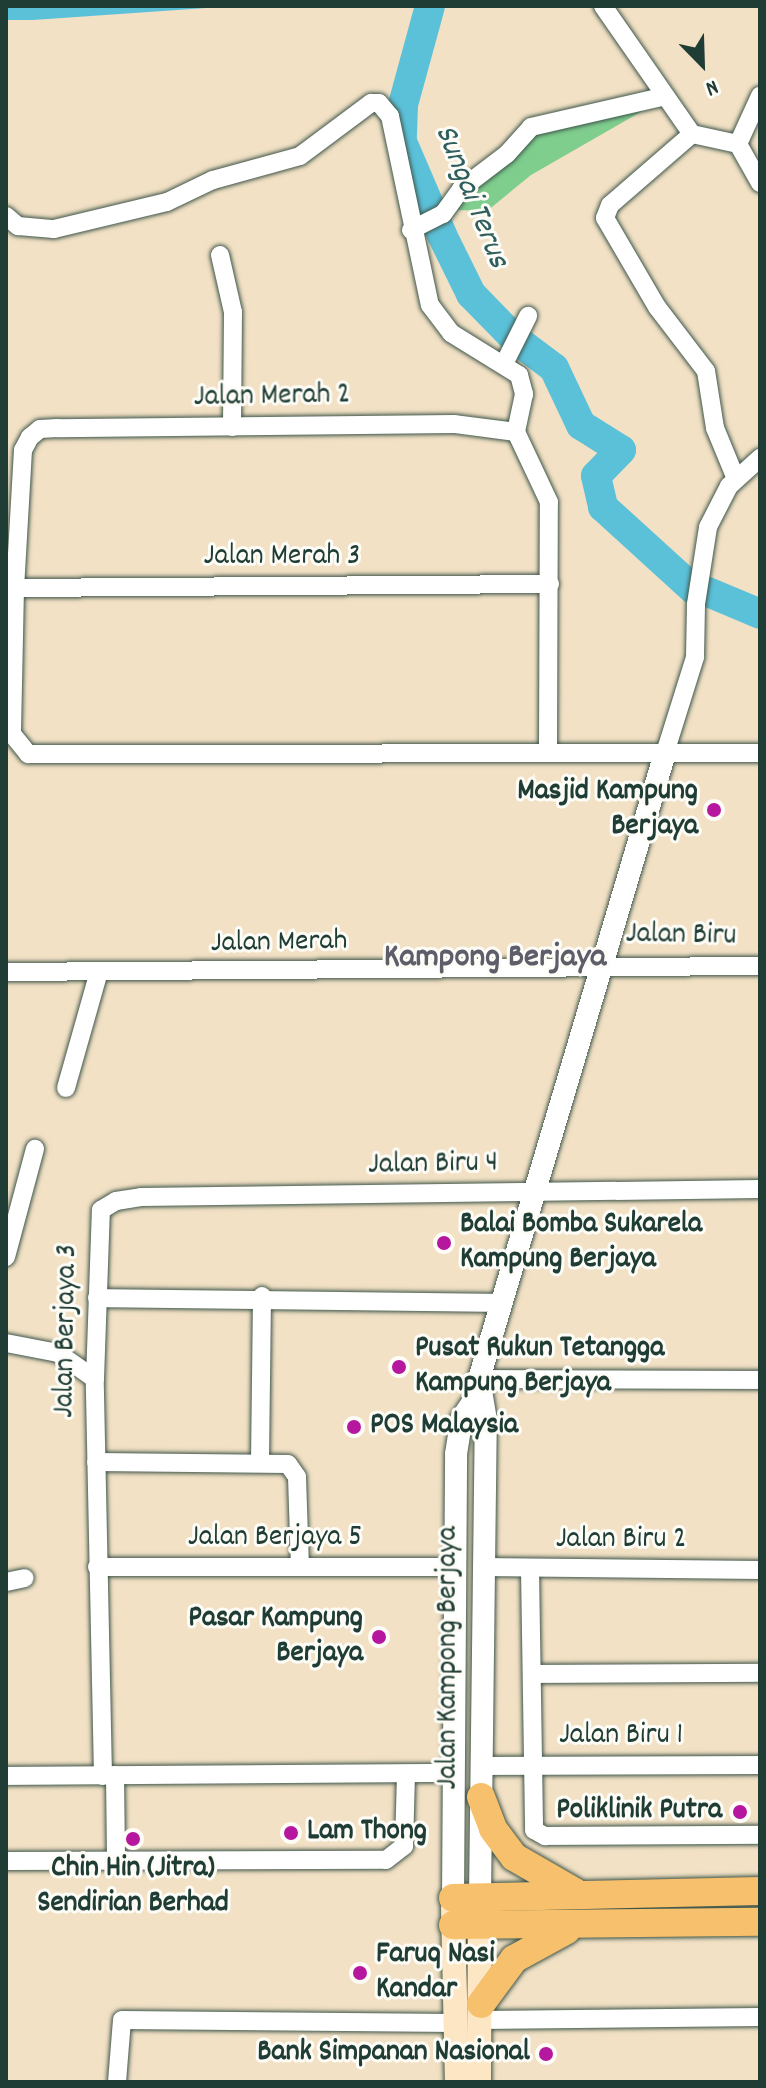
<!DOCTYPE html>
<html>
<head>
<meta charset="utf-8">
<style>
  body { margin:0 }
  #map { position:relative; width:766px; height:2088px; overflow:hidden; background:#f2e1c5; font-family:Dekko,sans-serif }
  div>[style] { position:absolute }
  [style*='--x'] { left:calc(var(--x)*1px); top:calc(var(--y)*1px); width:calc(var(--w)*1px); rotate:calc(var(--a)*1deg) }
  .green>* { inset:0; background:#7fce8e }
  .water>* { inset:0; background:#5bc1d9 }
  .river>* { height:30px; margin:-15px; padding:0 15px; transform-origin:15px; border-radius:15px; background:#5bc1d9 }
  .roads { filter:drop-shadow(0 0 2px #3f564a) drop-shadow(0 0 2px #3f564a) }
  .minor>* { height:18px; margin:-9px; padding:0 9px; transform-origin:9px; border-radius:9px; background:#fff }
  .tertiary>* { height:22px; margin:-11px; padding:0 11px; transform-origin:11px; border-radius:11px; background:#fff }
  .secondary>* { height:24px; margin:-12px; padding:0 12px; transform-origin:12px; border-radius:12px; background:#fce6c4 }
  .primary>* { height:28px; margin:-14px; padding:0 14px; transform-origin:14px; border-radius:14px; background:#f7c06c }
  .dots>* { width:22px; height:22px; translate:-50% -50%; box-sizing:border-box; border:4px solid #fdfcf7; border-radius:50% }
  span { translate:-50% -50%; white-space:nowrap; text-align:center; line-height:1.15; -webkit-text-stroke:6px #fdfcf7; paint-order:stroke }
  .street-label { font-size:30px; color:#1f3d34 }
  .poi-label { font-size:30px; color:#1f3d34; font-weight:700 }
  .right { translate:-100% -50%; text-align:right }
  .left { translate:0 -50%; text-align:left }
  .water-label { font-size:32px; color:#2e5e5d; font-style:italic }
  .quarter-label { font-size:34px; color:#5e5d6a; font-weight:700 }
  .frame { position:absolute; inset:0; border:8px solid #1f3d34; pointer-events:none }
  .north { position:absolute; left:662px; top:24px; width:80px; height:80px; -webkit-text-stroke:6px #fdfcf7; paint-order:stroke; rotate:157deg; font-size:22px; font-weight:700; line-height:32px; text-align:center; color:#1f3d34 }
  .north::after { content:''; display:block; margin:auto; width:28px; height:36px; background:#1f3d34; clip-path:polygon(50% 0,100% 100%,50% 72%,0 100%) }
</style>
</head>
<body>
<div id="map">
  <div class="green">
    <i style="clip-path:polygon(651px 106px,531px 175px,487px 211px,455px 210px,456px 198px,533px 132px)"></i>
  </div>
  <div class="water">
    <i style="clip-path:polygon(6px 6px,235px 6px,33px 20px,6px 20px)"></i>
  </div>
  <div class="river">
    <i style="--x:430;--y:6;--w:103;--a:105.3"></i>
    <i style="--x:403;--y:105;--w:37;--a:92"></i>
    <i style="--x:402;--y:142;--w:101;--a:66.7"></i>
    <i style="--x:442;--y:235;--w:66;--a:63.8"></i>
    <i style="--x:471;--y:294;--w:62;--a:45.7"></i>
    <i style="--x:514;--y:338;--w:50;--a:36.9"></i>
    <i style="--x:554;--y:368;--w:63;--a:64.7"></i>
    <i style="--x:581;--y:425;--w:47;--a:32"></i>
    <i style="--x:621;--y:450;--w:36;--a:134"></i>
    <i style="--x:596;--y:476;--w:32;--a:77"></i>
    <i style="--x:603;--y:507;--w:122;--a:42.3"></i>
    <i style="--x:708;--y:592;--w:56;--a:22.9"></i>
  </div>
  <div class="roads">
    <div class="minor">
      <i style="--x:603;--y:6;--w:156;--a:55.2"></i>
      <i style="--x:692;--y:134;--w:47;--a:12.3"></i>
      <i style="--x:692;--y:134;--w:108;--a:139.1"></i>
      <i style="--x:610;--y:205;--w:14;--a:111"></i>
      <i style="--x:605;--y:218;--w:103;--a:59.7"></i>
      <i style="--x:657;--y:307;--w:81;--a:52.6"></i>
      <i style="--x:706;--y:371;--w:58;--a:81"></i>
      <i style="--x:715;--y:428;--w:55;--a:67.6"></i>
      <i style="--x:738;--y:144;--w:53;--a:-65.4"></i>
      <i style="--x:738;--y:144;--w:45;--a:60.6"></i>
      <i style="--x:6;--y:216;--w:16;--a:40"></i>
      <i style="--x:18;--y:226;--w:36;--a:5"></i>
      <i style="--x:54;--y:229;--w:116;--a:-13.4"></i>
      <i style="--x:167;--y:202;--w:51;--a:-25.6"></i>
      <i style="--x:213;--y:180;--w:90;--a:-15.4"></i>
      <i style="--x:300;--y:156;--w:89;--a:-36.7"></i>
      <i style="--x:371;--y:103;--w:8;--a:0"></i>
      <i style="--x:379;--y:103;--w:17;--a:50"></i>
      <i style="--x:390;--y:116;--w:193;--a:78.1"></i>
      <i style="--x:430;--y:305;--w:35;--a:53"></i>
      <i style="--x:451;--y:333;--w:80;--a:31.7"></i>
      <i style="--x:519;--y:375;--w:20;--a:75"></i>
      <i style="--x:524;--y:394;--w:39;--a:102"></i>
      <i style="--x:411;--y:230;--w:36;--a:-27"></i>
      <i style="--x:443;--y:214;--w:31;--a:-54"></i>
      <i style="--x:461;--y:189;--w:58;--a:-37.3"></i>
      <i style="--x:507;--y:154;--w:36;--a:-48"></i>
      <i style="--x:531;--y:127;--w:134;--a:-12.9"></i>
      <i style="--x:220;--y:255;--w:58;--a:77.2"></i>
      <i style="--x:233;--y:312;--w:115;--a:90.5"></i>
      <i style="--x:504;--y:364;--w:54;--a:-63.4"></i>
      <i style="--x:15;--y:588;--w:535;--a:-0.43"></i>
      <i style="--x:548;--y:750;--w:248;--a:-89.8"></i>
      <i style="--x:549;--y:502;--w:77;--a:-115.2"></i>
      <i style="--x:516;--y:432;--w:63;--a:-172.6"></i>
      <i style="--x:454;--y:424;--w:397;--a:179.4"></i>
      <i style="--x:57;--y:428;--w:17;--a:177"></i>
      <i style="--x:40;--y:429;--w:13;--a:141"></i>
      <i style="--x:30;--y:437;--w:15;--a:118"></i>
      <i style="--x:23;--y:450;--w:138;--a:93.3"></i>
      <i style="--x:15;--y:588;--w:146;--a:91.2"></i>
      <i style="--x:12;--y:734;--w:26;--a:51"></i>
      <i style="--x:28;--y:754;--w:732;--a:-0.08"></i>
      <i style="--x:665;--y:753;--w:101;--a:-72.6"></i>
      <i style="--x:695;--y:657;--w:53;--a:-88.9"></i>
      <i style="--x:696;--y:604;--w:78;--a:-81.1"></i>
      <i style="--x:708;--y:527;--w:46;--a:-62.9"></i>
      <i style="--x:729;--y:486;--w:42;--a:-42.1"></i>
      <i style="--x:6;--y:972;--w:754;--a:-0.46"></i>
      <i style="--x:66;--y:1088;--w:117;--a:-74.2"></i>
      <i style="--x:6;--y:1257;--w:112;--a:-75"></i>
      <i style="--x:97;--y:1298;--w:401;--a:0.7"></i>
      <i style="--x:6;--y:1343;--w:53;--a:10.9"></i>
      <i style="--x:58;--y:1353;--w:45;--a:35.1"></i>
      <i style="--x:479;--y:1379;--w:281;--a:0.2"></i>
      <i style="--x:260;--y:1461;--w:165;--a:-89.3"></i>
      <i style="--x:96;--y:1462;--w:192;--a:0.6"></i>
      <i style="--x:288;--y:1464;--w:16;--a:55"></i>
      <i style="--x:297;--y:1477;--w:89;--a:88.1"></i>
      <i style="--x:97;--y:1567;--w:356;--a:0"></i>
      <i style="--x:482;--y:1567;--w:278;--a:0.6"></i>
      <i style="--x:530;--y:1569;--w:261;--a:89.1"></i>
      <i style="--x:534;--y:1830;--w:13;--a:29"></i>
      <i style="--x:545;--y:1836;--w:215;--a:-0.3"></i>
      <i style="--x:6;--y:1582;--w:19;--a:-12"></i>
      <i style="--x:535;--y:1674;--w:225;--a:-0.3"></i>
      <i style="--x:481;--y:1766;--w:279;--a:-0.2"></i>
      <i style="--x:115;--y:1775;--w:88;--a:89.3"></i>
      <i style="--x:6;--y:1776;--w:448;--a:-0.4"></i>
      <i style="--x:103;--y:1776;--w:397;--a:-91.2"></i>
      <i style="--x:95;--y:1379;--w:169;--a:-88"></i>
      <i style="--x:101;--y:1210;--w:17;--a:-31"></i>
      <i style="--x:116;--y:1201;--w:25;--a:-9"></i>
      <i style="--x:141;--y:1197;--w:619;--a:-0.74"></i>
      <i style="--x:6;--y:1861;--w:380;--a:-0.2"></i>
      <i style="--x:386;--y:1860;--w:23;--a:-38"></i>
      <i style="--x:404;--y:1846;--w:72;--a:-88.4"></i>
      <i style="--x:480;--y:2020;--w:280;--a:-0.6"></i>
      <i style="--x:117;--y:2082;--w:62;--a:-85.4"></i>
      <i style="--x:122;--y:2020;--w:333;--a:0.5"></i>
    </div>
    <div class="tertiary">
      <i style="--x:480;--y:1897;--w:477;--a:-89.3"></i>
      <i style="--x:486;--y:1420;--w:42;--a:-99.7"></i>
      <i style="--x:479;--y:1379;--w:653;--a:-73.45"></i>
      <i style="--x:453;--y:1898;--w:444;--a:-89.6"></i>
      <i style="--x:456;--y:1454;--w:36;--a:-81"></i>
      <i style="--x:462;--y:1418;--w:29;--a:-56"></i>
    </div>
    <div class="secondary">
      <i style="--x:453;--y:1908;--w:174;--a:88.7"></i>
      <i style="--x:479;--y:2082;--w:174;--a:-89.7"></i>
    </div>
    <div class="primary">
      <i style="--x:481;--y:1797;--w:34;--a:69"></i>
      <i style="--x:493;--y:1829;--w:35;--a:53"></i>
      <i style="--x:514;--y:1857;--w:70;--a:29.8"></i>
      <i style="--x:453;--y:1898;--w:307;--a:-1.3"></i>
      <i style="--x:453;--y:1925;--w:307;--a:-0.6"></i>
      <i style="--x:481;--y:2004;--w:56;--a:-53.7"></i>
      <i style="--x:514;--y:1959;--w:60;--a:-28.7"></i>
    </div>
  </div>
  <div class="dots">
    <i style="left:714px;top:810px;background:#b5179e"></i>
    <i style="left:444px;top:1243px;background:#b5179e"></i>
    <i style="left:399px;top:1367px;background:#b5179e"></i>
    <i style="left:354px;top:1427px;background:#b5179e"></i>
    <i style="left:379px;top:1637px;background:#b5179e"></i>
    <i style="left:740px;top:1812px;background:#b5179e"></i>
    <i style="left:291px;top:1833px;background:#b5179e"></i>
    <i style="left:133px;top:1839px;background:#b5179e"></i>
    <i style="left:360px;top:1973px;background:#b5179e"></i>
    <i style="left:546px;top:2054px;background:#b5179e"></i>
  </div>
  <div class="street-label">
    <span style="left:272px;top:398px;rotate:-1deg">Jalan Merah 2</span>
    <span style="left:282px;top:558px">Jalan Merah 3</span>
    <span style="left:681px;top:937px;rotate:1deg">Jalan Biru</span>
    <span style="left:279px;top:944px;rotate:-1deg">Jalan Merah</span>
    <span style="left:433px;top:1166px;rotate:-1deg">Jalan Biru 4</span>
    <span style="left:68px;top:1331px;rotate:-89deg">Jalan Berjaya 3</span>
    <span style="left:275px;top:1539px">Jalan Berjaya 5</span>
    <span style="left:621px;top:1541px">Jalan Biru 2</span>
    <span style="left:450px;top:1658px;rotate:-90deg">Jalan Kampong Berjaya</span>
    <span style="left:621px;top:1737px">Jalan Biru 1</span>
  </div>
  <div class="poi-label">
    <span class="right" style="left:698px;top:810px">Masjid Kampung<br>Berjaya</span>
    <span class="left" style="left:460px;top:1243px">Balai Bomba Sukarela<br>Kampung Berjaya</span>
    <span class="left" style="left:415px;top:1367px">Pusat Rukun Tetangga<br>Kampung Berjaya</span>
    <span class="left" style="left:370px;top:1427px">POS Malaysia</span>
    <span class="right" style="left:363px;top:1637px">Pasar Kampung<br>Berjaya</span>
    <span class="right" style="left:722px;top:1812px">Poliklinik Putra</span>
    <span class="left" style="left:307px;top:1833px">Lam Thong</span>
    <span style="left:133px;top:1887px">Chin Hin (Jitra)<br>Sendirian Berhad</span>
    <span class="left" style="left:376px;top:1973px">Faruq Nasi<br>Kandar</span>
    <span class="right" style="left:530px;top:2054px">Bank Simpanan Nasional</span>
  </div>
  <div class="water-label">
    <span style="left:470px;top:197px;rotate:68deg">Sungai Terus</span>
  </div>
  <div class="quarter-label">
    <span style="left:495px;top:959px">Kampong Berjaya</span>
  </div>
  <div class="frame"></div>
  <div class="north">N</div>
</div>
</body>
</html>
